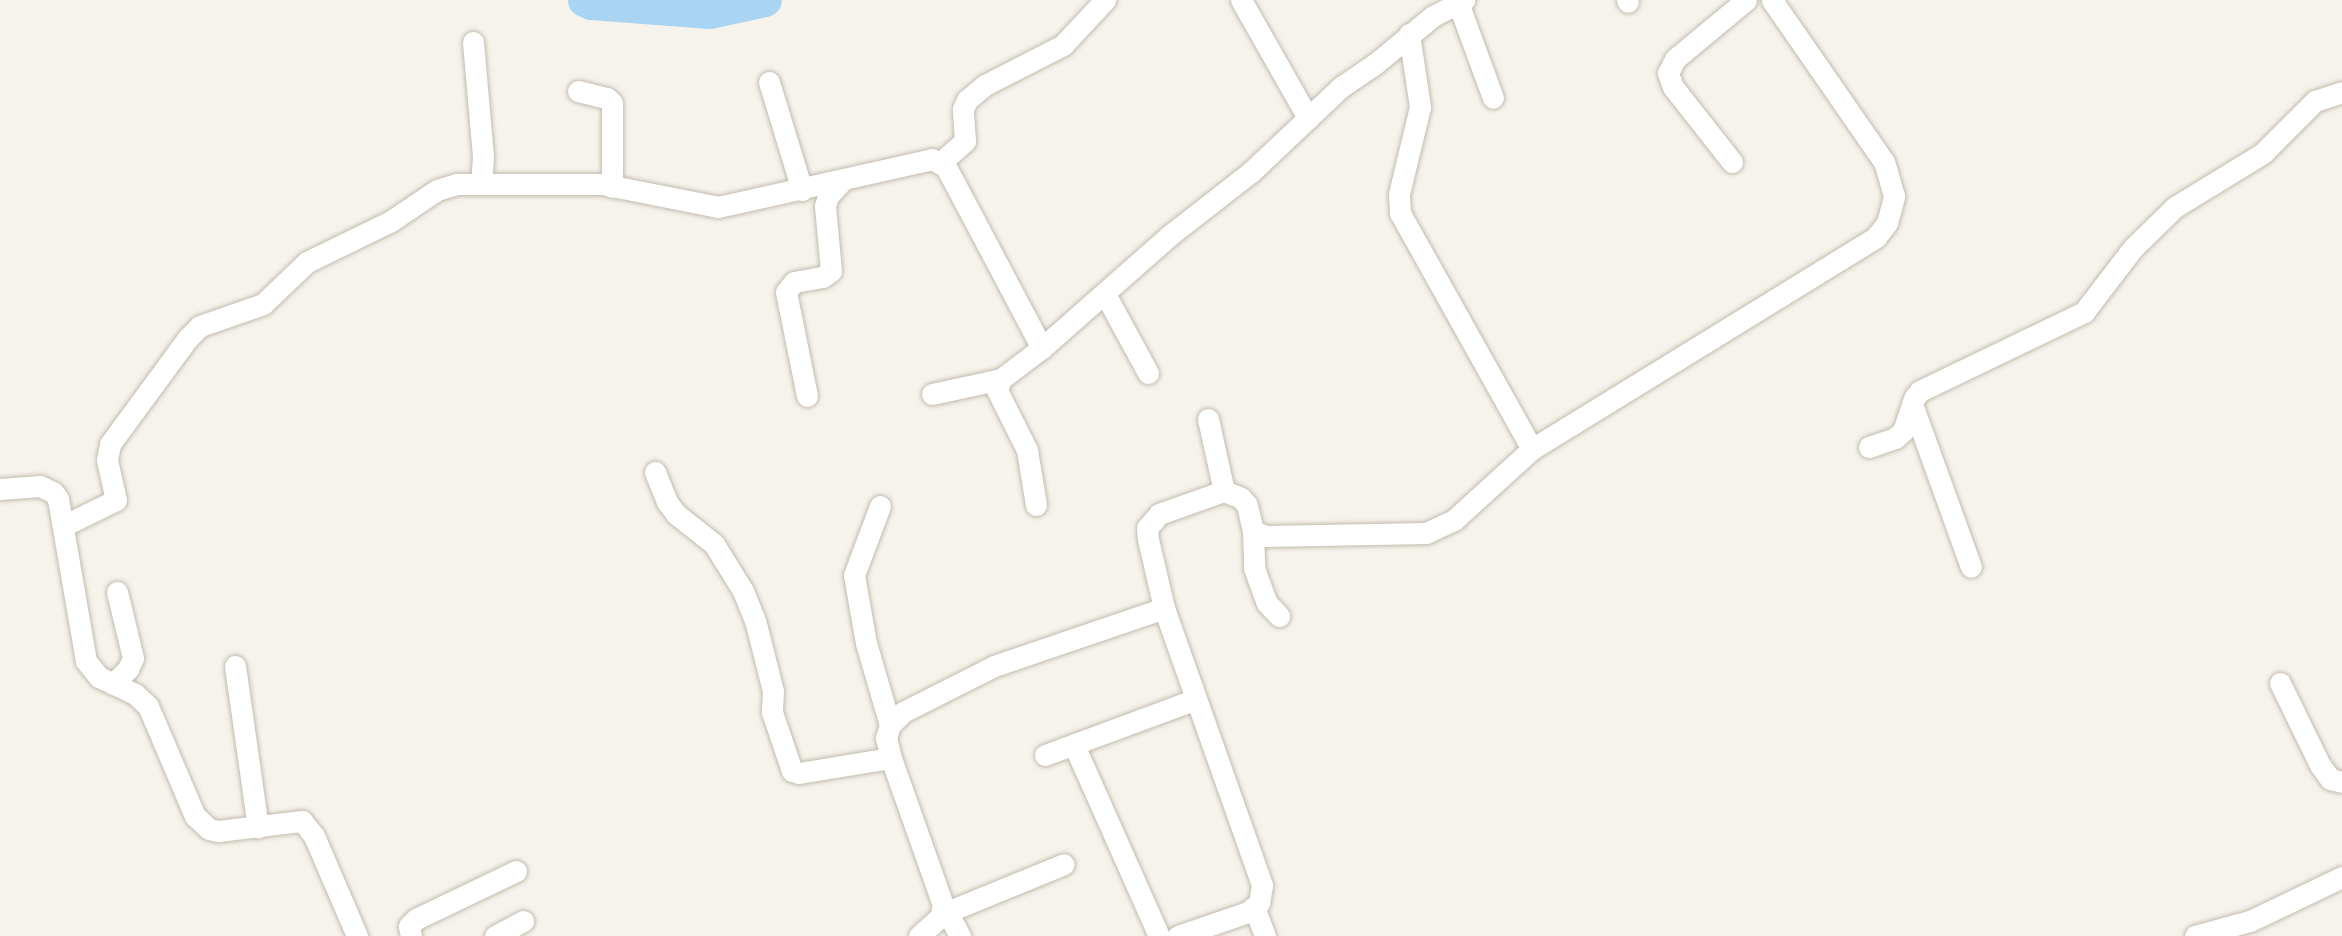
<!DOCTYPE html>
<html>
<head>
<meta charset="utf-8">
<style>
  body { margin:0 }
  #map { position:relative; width:2342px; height:936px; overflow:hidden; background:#f6f3ec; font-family:"Fira Sans Condensed",sans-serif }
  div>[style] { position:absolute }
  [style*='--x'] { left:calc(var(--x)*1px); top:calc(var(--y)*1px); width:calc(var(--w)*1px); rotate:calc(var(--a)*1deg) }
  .river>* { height:33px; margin:-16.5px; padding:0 16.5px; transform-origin:16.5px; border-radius:16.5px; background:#a9d4f2 }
  .roads { filter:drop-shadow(0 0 2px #c2bbae) drop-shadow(0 0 2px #c2bbae) }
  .minor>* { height:21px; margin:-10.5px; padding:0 10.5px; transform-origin:10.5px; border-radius:10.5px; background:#fff }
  span { translate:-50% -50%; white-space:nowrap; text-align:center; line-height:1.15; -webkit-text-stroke:6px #fff; paint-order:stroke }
</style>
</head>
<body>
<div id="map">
  <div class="river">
    <i style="--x:584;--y:0;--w:8;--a:23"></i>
    <i style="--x:591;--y:3;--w:119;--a:4.3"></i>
    <i style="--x:710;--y:12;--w:56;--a:-12.3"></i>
  </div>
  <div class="roads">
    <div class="minor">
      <i style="--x:1241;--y:0;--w:136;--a:60.4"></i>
      <i style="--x:1457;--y:0;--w:104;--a:69.8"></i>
      <i style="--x:1627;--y:0;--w:2;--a:63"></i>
      <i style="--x:1409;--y:34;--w:74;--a:81.4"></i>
      <i style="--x:1420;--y:107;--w:89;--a:103.6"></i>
      <i style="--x:1399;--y:194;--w:19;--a:87"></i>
      <i style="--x:1400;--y:213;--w:270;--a:60.8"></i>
      <i style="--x:473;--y:42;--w:115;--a:85"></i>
      <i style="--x:483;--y:157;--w:26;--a:94"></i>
      <i style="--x:769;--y:82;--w:113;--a:73"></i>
      <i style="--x:578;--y:91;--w:30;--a:14"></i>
      <i style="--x:607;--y:98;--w:7;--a:45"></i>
      <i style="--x:612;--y:103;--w:84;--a:90"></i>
      <i style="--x:941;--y:162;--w:32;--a:-41"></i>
      <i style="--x:965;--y:141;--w:32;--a:-94"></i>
      <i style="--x:963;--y:109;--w:10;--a:-66"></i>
      <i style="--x:967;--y:100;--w:23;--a:-40"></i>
      <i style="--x:985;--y:85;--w:88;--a:-27.1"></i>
      <i style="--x:1063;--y:45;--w:62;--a:-47"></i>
      <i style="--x:1732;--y:162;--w:95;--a:-128.2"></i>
      <i style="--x:1673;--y:87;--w:15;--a:-110"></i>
      <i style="--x:1668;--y:73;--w:16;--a:-63"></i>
      <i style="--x:1675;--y:59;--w:92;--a:-39.7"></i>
      <i style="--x:1105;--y:294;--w:90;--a:61.4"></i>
      <i style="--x:932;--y:394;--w:71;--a:-12.3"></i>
      <i style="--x:807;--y:396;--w:106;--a:-101.4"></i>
      <i style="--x:786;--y:292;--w:13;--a:-51"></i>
      <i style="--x:794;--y:282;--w:29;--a:-10"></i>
      <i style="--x:823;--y:277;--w:10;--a:-37"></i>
      <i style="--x:831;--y:271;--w:65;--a:-95.3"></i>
      <i style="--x:825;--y:206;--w:10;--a:-73"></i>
      <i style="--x:828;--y:196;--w:22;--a:-47"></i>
      <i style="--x:1912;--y:404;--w:173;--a:70.1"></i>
      <i style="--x:1208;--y:419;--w:74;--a:77.5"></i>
      <i style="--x:1869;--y:447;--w:28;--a:-19"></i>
      <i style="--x:1895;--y:438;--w:11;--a:-41"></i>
      <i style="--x:1903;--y:431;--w:36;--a:-71"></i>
      <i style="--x:1915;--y:397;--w:8;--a:-50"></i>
      <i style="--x:1920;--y:391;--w:182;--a:-25.7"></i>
      <i style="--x:2084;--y:312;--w:81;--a:-52.6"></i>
      <i style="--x:2133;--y:248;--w:59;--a:-44.3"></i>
      <i style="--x:2175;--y:207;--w:103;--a:-31.5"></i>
      <i style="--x:2263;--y:153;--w:74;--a:-45"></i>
      <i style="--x:2315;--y:101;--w:28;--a:-18"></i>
      <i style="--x:655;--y:472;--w:32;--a:68"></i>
      <i style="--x:667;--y:502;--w:15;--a:53"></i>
      <i style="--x:676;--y:514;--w:48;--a:38.3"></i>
      <i style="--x:714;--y:544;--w:55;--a:58.3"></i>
      <i style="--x:743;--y:591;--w:31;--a:68"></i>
      <i style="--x:755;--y:620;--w:73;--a:75.8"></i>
      <i style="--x:773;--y:691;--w:21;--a:93"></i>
      <i style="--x:772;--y:712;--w:62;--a:71.3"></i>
      <i style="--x:792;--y:771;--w:7;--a:16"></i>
      <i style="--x:799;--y:773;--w:93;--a:-9.3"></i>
      <i style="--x:0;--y:489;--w:40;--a:-4.3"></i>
      <i style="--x:40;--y:486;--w:14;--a:25"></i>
      <i style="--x:53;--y:492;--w:9;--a:54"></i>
      <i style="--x:58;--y:499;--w:164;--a:80.2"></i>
      <i style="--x:86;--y:661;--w:21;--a:51"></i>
      <i style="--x:99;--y:677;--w:40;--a:25"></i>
      <i style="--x:135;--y:694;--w:18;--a:43"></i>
      <i style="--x:148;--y:706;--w:120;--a:66.9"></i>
      <i style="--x:195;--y:816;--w:19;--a:43"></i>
      <i style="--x:209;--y:829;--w:9;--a:13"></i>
      <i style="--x:218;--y:831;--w:85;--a:-6.8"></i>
      <i style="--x:302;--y:821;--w:19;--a:51"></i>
      <i style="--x:314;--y:836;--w:109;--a:66.7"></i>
      <i style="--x:1036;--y:505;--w:56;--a:-99.3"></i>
      <i style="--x:1027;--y:450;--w:67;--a:-116.6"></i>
      <i style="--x:997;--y:390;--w:12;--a:-70"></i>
      <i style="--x:1001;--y:379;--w:51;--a:-37.1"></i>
      <i style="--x:1042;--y:348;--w:171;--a:-41.4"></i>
      <i style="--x:1170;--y:235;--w:103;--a:-37.9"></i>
      <i style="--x:1251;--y:172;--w:124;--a:-43.4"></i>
      <i style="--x:1341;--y:87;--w:41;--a:-34.1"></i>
      <i style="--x:1375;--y:64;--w:75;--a:-39.6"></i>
      <i style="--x:1433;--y:16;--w:35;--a:-27"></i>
      <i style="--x:880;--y:506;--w:74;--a:110.6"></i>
      <i style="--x:854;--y:575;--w:69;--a:80"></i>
      <i style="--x:866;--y:643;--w:85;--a:73.7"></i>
      <i style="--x:63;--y:526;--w:59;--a:-26.1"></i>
      <i style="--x:116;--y:500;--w:41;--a:-102.7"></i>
      <i style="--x:107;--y:460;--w:16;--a:-79"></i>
      <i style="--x:110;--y:444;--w:130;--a:-53.7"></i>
      <i style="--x:187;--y:339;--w:18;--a:-45"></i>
      <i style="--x:200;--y:326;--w:67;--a:-19.2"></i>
      <i style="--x:263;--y:304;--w:61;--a:-43.7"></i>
      <i style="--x:307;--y:262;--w:93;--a:-26"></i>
      <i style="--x:391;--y:221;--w:55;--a:-34"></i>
      <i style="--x:437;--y:190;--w:21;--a:-17"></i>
      <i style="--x:457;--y:184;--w:145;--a:0"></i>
      <i style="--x:602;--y:184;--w:118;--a:11.2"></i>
      <i style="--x:718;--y:207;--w:219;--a:-12.6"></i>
      <i style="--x:932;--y:159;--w:16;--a:30"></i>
      <i style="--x:946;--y:167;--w:205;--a:62.1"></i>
      <i style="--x:1253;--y:531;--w:37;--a:88"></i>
      <i style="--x:1254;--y:568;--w:37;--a:70"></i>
      <i style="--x:1267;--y:603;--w:18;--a:47"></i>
      <i style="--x:1164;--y:608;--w:294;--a:70.5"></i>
      <i style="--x:1262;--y:885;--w:18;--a:99"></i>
      <i style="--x:1259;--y:903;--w:14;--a:141"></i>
      <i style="--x:1248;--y:912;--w:74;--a:161.1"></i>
      <i style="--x:235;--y:666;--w:163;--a:81.9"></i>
      <i style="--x:2280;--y:683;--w:91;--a:64"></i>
      <i style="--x:2320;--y:765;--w:17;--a:54"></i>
      <i style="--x:2330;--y:779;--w:12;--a:14"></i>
      <i style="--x:113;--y:684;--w:21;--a:-45"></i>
      <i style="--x:128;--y:669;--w:12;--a:-66"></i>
      <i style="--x:133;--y:658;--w:68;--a:-103.6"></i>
      <i style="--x:1074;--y:745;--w:209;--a:66"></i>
      <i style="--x:1045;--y:755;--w:161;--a:-20.3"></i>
      <i style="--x:943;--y:905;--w:35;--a:61"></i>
      <i style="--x:1254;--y:907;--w:31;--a:69"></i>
      <i style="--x:947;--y:912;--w:126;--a:-22.3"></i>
      <i style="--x:411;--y:936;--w:10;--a:-101"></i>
      <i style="--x:409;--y:926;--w:10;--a:-45"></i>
      <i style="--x:416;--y:919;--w:111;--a:-25.6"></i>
      <i style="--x:495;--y:936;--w:32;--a:-28"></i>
      <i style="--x:919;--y:936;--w:28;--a:-42"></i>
      <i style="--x:940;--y:917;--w:12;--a:-76"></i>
      <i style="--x:943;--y:905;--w:156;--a:-109.5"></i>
      <i style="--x:891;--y:758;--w:21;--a:-104"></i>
      <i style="--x:886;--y:738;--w:14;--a:-73"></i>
      <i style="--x:890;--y:725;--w:18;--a:-45"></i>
      <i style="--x:903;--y:712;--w:102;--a:-26.8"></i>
      <i style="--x:994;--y:666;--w:180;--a:-18.8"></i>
      <i style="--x:1164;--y:608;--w:71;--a:-103.1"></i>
      <i style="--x:1148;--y:539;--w:11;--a:-95"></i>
      <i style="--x:1147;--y:528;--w:18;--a:-49"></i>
      <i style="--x:1159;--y:514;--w:69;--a:-19.5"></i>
      <i style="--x:1224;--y:491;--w:18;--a:22"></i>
      <i style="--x:1241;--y:498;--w:9;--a:49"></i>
      <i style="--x:1247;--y:505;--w:27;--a:77"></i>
      <i style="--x:1253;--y:531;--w:14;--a:21"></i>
      <i style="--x:1266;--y:536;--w:160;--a:-1.1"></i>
      <i style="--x:1426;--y:533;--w:31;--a:-25"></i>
      <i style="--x:1454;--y:520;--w:105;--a:-42.3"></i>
      <i style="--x:1532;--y:449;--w:404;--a:-31.6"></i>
      <i style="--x:1876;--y:237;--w:18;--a:-52"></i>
      <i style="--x:1887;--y:223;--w:28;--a:-75"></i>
      <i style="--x:1894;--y:196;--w:35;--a:-106"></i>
      <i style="--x:1884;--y:162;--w:197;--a:-124.7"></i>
      <i style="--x:2195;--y:936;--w:57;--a:-15.3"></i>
      <i style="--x:2250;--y:921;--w:102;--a:-25.6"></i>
    </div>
  </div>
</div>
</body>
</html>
